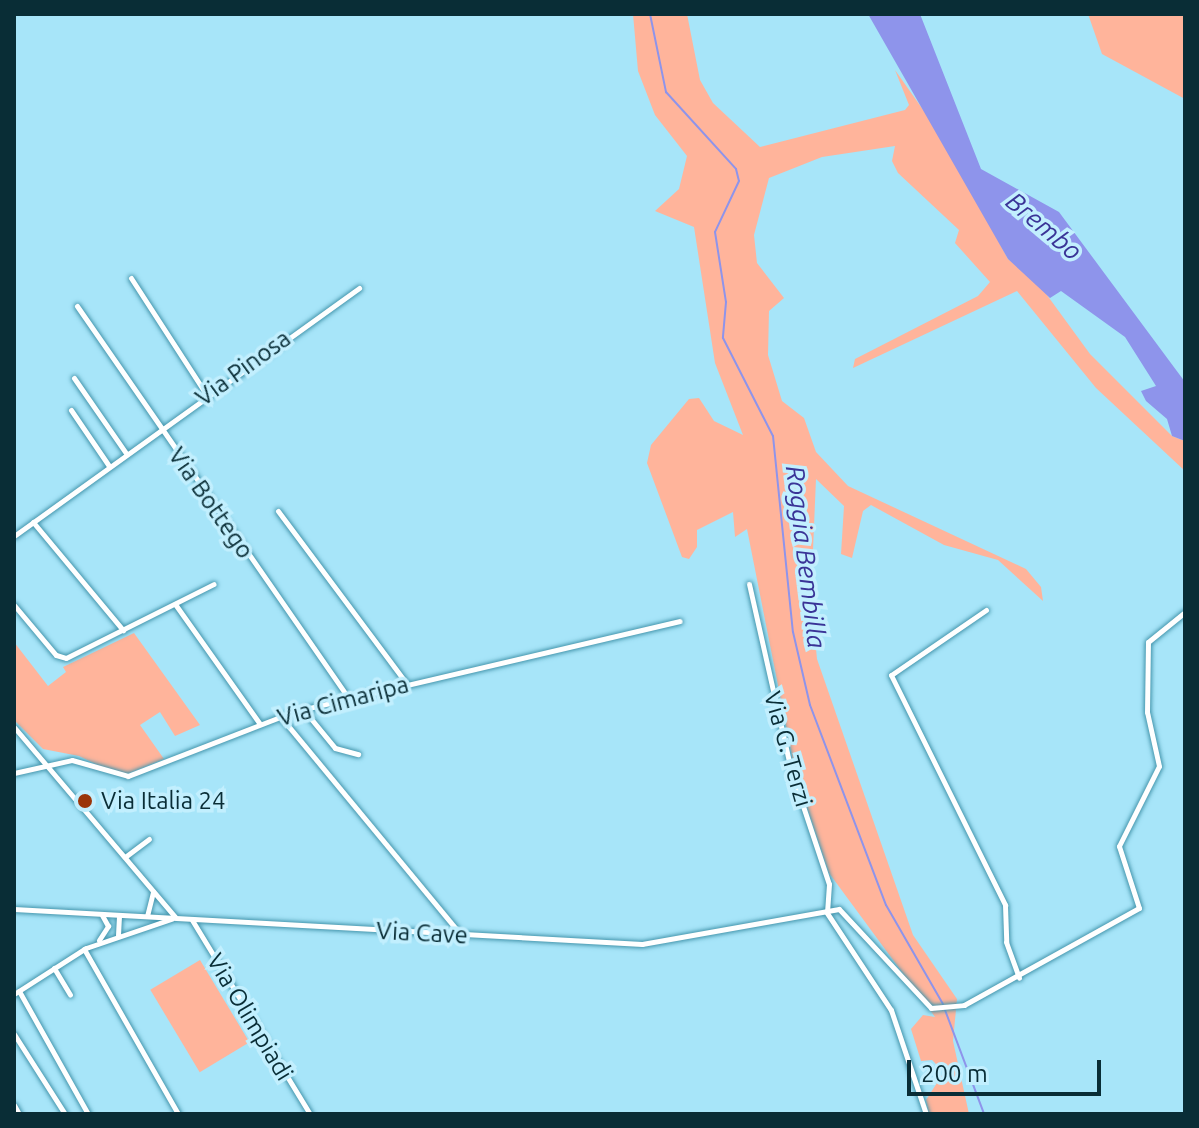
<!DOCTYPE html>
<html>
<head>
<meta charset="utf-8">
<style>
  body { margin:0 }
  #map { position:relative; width:1199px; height:1128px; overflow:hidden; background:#a7e5f9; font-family:Ubuntu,sans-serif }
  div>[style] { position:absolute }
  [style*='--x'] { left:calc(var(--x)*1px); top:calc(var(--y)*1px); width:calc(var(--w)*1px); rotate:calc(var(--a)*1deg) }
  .green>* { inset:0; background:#ffb49b; transform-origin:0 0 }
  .water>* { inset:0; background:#8e94eb }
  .stream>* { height:2px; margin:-1px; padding:0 1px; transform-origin:1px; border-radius:1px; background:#8e94eb }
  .roads { filter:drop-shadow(0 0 2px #4596ad) drop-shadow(0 0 2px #4596ad) }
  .street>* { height:5px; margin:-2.5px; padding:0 2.5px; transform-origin:2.5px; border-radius:2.5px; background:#fff }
  .dots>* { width:22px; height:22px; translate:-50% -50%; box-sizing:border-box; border:4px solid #c2effe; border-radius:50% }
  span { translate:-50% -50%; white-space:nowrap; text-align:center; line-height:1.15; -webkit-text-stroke:7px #c2effe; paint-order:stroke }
  .street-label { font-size:24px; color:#092d36 }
  .poi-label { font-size:24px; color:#092d36 }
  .left { translate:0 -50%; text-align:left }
  .water-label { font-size:26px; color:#3a3497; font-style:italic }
  .frame { position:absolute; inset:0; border:16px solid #092d36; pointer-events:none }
  .scale { position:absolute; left:907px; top:1060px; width:194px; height:36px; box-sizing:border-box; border:4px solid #092d36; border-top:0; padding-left:10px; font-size:24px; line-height:28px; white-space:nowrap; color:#092d36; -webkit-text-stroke:6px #c2effe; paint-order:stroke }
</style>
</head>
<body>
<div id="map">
  <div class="green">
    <i style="clip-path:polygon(633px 14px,687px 14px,700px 80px,713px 103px,760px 147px,905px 110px,909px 105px,895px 70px,943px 138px,1008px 259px,1036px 280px,1090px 354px,1172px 436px,1185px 441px,1185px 471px,1096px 388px,1017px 291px,853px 368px,855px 359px,978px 296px,990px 282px,955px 243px,959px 230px,898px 173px,892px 161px,895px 146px,822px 157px,769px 178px,754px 235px,757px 263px,784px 298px,769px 311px,768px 355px,782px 401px,804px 418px,816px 452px,848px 486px,1026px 569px,1041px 587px,1043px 601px,998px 560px,944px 545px,871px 505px,863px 511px,852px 558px,841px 554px,844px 506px,816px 479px,811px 597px,817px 659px,913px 935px,957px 999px,953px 1041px,969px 1114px,929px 1114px,926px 1100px,944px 1072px,932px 1060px,921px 1061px,911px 1029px,923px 1015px,935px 1017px,829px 873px,795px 771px,747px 529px,735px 537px,733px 512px,697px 530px,697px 547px,689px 559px,682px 557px,647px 463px,651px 445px,689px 399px,699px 398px,714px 421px,743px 435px,715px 363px,694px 227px,655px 211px,679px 189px,687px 156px,655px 115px,638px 71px)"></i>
    <i style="clip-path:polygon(1088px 14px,1185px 14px,1185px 99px,1102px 54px)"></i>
    <i style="clip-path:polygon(134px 633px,200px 725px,175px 736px,160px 712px,140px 725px,164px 759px,127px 774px,112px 772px,79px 756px,43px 749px,14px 720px,14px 642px,48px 686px,66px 672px,63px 667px)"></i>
    <i style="left:200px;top:960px;width:96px;height:58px;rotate:59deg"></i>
  </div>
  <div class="water">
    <i style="clip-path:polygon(868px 14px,920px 14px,981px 169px,1059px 212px,1185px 382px,1185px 441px,1172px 436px,1167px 419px,1146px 401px,1141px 391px,1156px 386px,1125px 337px,1061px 291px,1050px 298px,1008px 259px)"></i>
  </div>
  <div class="stream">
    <i style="--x:650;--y:14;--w:80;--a:78.4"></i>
    <i style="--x:666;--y:92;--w:104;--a:47.7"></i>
    <i style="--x:736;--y:169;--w:12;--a:76"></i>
    <i style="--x:739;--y:181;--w:56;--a:115.2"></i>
    <i style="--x:715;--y:232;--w:71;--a:81.1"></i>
    <i style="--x:726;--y:302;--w:36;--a:95"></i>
    <i style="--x:723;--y:338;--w:110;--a:63"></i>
    <i style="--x:773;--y:436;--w:197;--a:84.2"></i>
    <i style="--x:793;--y:632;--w:75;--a:76.9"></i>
    <i style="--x:810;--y:705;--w:214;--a:69.2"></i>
    <i style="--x:886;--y:905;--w:114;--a:60.1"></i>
    <i style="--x:945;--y:1010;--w:111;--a:69.4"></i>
  </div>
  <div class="roads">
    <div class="street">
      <i style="--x:131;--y:278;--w:138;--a:57.1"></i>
      <i style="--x:77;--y:306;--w:477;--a:55.3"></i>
      <i style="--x:74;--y:378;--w:91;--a:55.3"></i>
      <i style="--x:71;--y:410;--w:68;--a:55.8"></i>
      <i style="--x:278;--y:511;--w:216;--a:53.3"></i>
      <i style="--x:33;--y:522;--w:141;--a:50.2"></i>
      <i style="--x:14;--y:536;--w:425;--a:-35.7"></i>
      <i style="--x:749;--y:584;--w:191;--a:77.3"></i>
      <i style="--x:791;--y:770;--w:120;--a:71.6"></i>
      <i style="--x:829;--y:884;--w:28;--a:94"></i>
      <i style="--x:175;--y:604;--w:147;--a:54.7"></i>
      <i style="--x:14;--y:605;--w:65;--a:50"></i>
      <i style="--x:56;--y:655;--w:10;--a:17"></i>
      <i style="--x:66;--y:658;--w:165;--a:-26.6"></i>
      <i style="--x:986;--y:610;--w:115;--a:145.6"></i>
      <i style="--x:891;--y:675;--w:257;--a:63.6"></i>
      <i style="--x:1005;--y:905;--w:37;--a:88"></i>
      <i style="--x:1006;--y:942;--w:38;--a:70"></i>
      <i style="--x:303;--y:709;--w:50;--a:50.6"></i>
      <i style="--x:335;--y:748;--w:24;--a:15"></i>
      <i style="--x:280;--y:716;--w:286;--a:50.4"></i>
      <i style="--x:14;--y:727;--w:249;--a:49.7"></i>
      <i style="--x:14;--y:773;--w:59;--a:-12.6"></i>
      <i style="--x:72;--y:760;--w:58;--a:15.9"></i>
      <i style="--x:128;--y:776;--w:180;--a:-21.2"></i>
      <i style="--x:296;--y:711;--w:394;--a:-13.2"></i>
      <i style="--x:125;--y:857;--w:30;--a:-37"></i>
      <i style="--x:14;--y:909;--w:629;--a:3.19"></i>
      <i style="--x:642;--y:944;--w:200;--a:-10.1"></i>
      <i style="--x:839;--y:909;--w:135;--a:47.1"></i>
      <i style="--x:931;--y:1008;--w:33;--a:-5"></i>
      <i style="--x:964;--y:1005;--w:200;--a:-29"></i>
      <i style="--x:1139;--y:908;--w:65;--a:-107.9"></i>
      <i style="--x:1119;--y:846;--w:89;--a:-63.4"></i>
      <i style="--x:1159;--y:766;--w:55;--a:-102.5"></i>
      <i style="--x:1147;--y:712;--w:70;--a:-89.2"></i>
      <i style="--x:1148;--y:642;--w:48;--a:-39"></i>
      <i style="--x:827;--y:913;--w:116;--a:56.6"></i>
      <i style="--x:891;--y:1010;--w:110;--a:71.4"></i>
      <i style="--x:147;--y:916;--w:25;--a:-76"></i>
      <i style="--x:192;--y:920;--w:227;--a:58.7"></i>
      <i style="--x:118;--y:935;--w:20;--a:-87"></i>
      <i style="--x:99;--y:940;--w:17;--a:-57"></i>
      <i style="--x:108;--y:926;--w:13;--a:-119"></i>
      <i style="--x:84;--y:949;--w:190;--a:60.3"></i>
      <i style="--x:54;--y:968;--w:31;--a:59"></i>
      <i style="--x:19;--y:991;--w:141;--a:60.7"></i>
      <i style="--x:14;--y:994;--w:85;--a:-32.6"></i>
      <i style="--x:86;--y:948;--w:90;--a:-18.8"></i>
      <i style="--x:14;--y:1034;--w:95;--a:57.5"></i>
      <i style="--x:14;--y:1105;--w:10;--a:61"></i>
    </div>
  </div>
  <div class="dots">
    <i style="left:85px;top:801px;background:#9b3509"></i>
  </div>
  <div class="street-label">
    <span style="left:243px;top:368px;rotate:-36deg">Via Pinosa</span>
    <span style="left:211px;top:503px;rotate:55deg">Via Bottego</span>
    <span style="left:343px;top:701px;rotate:-15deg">Via Cimaripa</span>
    <span style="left:788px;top:749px;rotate:74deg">Via G. Terzi</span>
    <span style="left:422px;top:933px;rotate:3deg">Via Cave</span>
    <span style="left:250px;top:1017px;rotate:59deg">Via Olimpiadi</span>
  </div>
  <div class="poi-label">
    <span class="left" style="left:101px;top:801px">Via Italia 24</span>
  </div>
  <div class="water-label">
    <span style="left:1044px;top:226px;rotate:40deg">Brembo</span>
    <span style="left:806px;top:557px;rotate:83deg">Roggia Bembilla</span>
  </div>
  <div class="frame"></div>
  <div class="scale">200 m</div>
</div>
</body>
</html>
